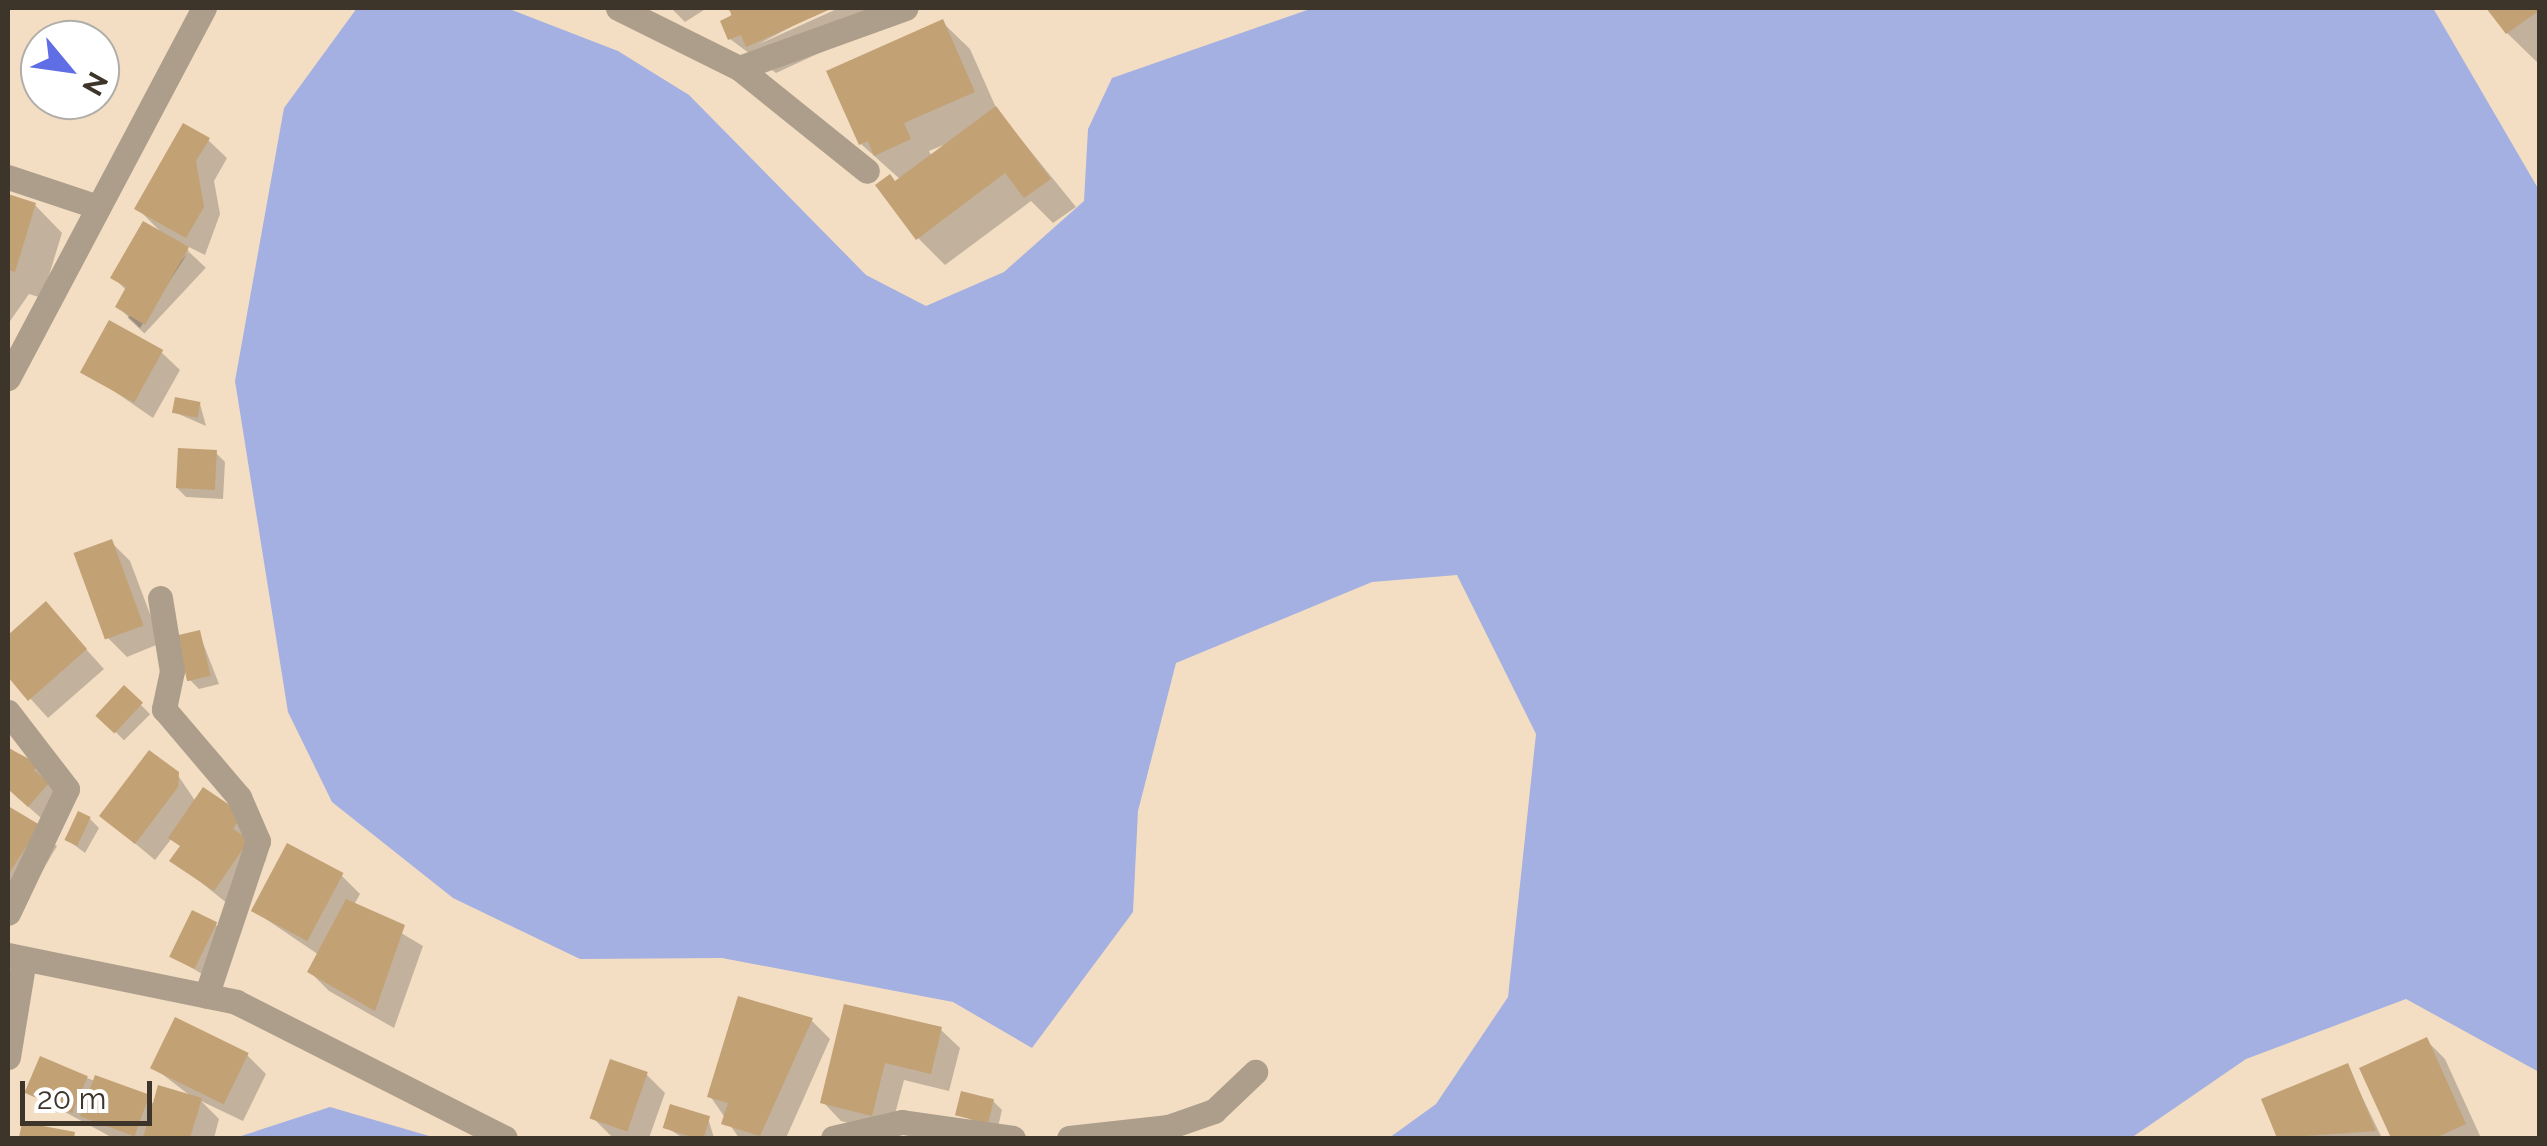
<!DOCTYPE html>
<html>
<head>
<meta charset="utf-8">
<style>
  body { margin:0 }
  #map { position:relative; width:2547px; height:1146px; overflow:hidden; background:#f3dec3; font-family:Raleway,sans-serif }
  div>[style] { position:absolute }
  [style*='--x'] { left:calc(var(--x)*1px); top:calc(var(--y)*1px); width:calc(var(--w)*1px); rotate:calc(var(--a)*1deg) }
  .forest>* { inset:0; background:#a4b0e1 }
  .shadow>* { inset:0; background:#0003; transform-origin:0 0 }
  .building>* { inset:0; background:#c2a175; transform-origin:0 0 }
  .minor>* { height:25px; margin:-12.5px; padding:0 12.5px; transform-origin:12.5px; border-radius:12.5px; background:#ad9e8b }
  span { translate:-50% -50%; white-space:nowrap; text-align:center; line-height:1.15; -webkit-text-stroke:9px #fff; paint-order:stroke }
  .frame { position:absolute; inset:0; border:10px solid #3d342a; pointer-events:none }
  .north { position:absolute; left:20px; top:20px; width:100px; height:100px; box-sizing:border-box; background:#fff; border:2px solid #b1aeaa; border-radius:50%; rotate:119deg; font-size:28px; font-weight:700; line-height:40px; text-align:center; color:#3d342a }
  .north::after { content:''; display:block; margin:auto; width:35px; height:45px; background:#606ee6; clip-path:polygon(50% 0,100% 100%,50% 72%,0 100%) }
  .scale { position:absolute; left:20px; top:1081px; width:132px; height:45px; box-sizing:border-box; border:5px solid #3d342a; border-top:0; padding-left:12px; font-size:30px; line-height:35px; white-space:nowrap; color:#3d342a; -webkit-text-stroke:8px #fff; paint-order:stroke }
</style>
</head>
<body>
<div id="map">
  <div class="forest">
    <i style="clip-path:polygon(357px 8px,507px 8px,618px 51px,689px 95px,866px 275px,926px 306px,1004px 272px,1084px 201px,1088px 129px,1112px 78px,1313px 8px,2433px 8px,2539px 190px,2539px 1072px,2406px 999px,2246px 1059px,2131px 1138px,1389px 1138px,1436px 1104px,1508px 997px,1536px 734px,1457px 575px,1372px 582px,1176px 663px,1138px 811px,1133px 912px,1032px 1048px,953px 1002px,722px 958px,580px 959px,453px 898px,332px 802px,288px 712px,235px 381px,284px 108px)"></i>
    <i style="clip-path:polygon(330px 1107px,436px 1138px,235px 1138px)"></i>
  </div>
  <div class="shadow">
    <i style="clip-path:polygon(671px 8px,707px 8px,685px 22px)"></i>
    <i style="clip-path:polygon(731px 8px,827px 8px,757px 45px,839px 8px,917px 8px,776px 73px,730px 39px)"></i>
    <i style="clip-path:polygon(2489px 8px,2540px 8px,2540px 65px,2507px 33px)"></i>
    <i style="clip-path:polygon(evenodd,942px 22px,970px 49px,997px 110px,1076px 207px,1053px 223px,1031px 201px,945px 265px,918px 238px,901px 180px,861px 144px,942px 22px,946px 144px,932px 157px,929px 151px,946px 144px)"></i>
    <i style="clip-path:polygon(208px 140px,227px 158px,214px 181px,220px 214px,205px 255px,181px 243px,189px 251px,140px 328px,118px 307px,127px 291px,113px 277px,161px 232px,137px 208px)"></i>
    <i style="clip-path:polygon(8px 199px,35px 205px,62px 233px,42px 298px,29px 294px,8px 324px)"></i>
    <i style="left:189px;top:252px;width:23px;height:90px;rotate:43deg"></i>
    <i style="clip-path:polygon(161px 352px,180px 370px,153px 418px,89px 374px)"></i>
    <i style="clip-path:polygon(200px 404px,206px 426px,174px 412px)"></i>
    <i style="clip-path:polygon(216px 453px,225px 462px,223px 499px,186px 497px,177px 488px)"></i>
    <i style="clip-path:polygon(111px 542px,130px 561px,161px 643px,127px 657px,108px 638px)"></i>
    <i style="clip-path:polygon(46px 605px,104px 669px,48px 718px,8px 674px,8px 638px)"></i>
    <i style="clip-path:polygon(199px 633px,219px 684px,199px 689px,190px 680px)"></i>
    <i style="left:124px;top:688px;width:37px;height:37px;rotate:45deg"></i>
    <i style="clip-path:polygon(8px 747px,37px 766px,66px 803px,48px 824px,8px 789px)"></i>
    <i style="clip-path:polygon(177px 774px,196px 802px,241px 816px,266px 860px,233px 908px,173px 860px,182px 848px,172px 838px,155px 860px,102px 816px)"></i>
    <i style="clip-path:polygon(8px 815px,57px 846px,8px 929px)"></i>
    <i style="clip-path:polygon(90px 819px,99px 828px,85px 853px,65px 838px)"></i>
    <i style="clip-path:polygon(288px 847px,342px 876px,360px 894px,354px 905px,423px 946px,394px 1028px,329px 991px,310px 972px,319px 955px,254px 911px)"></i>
    <i style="clip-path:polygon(215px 924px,224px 933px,205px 976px,173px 956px)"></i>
    <i style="clip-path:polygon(846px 1007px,941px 1030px,960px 1048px,949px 1091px,904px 1080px,890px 1133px,841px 1121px,823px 1102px)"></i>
    <i style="clip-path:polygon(811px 1020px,830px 1039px,786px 1138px,739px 1138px,710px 1096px)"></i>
    <i style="clip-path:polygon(2426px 1040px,2445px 1059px,2481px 1138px,2394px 1138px,2362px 1069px)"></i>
    <i style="clip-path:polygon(247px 1055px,266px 1074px,243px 1121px,201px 1101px,219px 1119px,214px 1138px,113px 1138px,28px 1092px,87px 1078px,155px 1104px,188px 1094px,153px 1067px)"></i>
    <i style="clip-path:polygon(2347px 1066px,2382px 1138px,2280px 1138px,2264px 1101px)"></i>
    <i style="clip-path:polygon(646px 1074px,665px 1093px,649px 1138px,611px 1136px,592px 1117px)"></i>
    <i style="clip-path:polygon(993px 1101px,1002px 1110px,997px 1131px,958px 1114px)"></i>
    <i style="clip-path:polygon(708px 1118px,714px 1138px,683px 1138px,666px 1127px)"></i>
  </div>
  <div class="building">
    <i style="clip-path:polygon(728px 8px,833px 8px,746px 47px,741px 35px,728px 40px,720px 21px,732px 15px)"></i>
    <i style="clip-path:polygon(2486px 8px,2540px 8px,2540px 10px,2506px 34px)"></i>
    <i style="clip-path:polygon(943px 19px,975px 92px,904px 123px,911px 139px,874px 156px,868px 141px,859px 145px,826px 71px)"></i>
    <i style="clip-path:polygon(996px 106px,1051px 179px,1024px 198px,1005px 173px,916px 240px,875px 185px,890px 174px,895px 181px)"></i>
    <i style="clip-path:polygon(183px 123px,210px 138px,196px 161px,204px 207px,186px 238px,134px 209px)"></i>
    <i style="clip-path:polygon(8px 194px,36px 203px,15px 272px,8px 270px)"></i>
    <i style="clip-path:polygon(143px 221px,189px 247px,145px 325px,115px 307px,126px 287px,110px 278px)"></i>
    <i style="left:109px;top:320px;width:62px;height:60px;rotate:29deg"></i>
    <i style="left:175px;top:397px;width:26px;height:16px;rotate:11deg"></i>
    <i style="left:178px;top:448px;width:39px;height:40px;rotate:3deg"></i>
    <i style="left:112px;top:539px;width:92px;height:41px;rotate:70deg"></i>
    <i style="clip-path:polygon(46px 601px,87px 649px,28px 701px,8px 677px,8px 635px)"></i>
    <i style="left:200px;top:630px;width:47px;height:24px;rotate:77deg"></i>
    <i style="left:124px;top:685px;width:26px;height:42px;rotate:43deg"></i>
    <i style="clip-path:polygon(8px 748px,39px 764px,34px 770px,49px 783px,28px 807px,8px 789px)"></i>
    <i style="clip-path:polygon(149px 750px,179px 772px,178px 787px,135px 844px,99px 816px)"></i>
    <i style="clip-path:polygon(203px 787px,243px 814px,233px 829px,249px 840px,214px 891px,169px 861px,180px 846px,168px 838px)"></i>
    <i style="clip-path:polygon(8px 806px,40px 825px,8px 875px)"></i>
    <i style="left:78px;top:811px;width:14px;height:32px;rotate:25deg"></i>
    <i style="left:287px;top:843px;width:64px;height:77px;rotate:28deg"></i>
    <i style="clip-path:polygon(346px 899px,405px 925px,375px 1011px,307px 972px)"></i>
    <i style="left:192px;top:910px;width:28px;height:52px;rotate:26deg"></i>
    <i style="clip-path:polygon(738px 996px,813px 1018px,760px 1136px,721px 1124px,728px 1103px,707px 1097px)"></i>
    <i style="clip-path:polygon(844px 1004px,942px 1027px,931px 1074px,885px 1063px,872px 1116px,820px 1103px)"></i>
    <i style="left:175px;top:1017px;width:82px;height:57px;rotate:26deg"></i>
    <i style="clip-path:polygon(2427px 1037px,2466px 1124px,2435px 1138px,2391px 1138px,2359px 1068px)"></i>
    <i style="left:40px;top:1056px;width:52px;height:40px;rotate:23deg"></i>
    <i style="left:610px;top:1059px;width:40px;height:63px;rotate:19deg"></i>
    <i style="clip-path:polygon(2348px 1063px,2376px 1131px,2277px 1138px,2261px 1099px)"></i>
    <i style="left:95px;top:1075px;width:58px;height:44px;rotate:20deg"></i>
    <i style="clip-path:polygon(158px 1085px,202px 1098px,190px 1138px,143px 1138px)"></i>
    <i style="left:961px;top:1091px;width:34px;height:25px;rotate:14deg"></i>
    <i style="left:670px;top:1104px;width:42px;height:25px;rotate:17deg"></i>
    <i style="clip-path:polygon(22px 1122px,75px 1132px,74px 1138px,19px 1138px)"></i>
  </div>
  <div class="minor">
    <i style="--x:618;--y:8;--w:135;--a:26.4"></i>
    <i style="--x:739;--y:68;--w:177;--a:-19.8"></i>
    <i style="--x:739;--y:68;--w:164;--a:38.8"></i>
    <i style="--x:8;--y:177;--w:95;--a:18.4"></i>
    <i style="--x:8;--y:378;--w:419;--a:-62.1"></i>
    <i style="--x:160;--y:598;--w:74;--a:80.7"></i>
    <i style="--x:172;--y:671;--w:39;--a:102"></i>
    <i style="--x:164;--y:709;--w:116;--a:49.6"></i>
    <i style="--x:239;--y:797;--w:48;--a:66.6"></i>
    <i style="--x:258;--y:841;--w:163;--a:108.5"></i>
    <i style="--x:8;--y:712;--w:97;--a:52.5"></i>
    <i style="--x:67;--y:789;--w:137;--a:115.4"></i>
    <i style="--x:8;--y:955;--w:233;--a:11.6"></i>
    <i style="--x:236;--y:1002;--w:301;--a:26.8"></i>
    <i style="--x:8;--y:1057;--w:99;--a:-80.7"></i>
    <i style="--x:833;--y:1138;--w:71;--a:-13.1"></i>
    <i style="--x:902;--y:1122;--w:112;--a:8.2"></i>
    <i style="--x:1069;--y:1138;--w:100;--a:-6.3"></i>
    <i style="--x:1168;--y:1127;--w:49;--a:-19.2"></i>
    <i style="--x:1214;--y:1111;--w:57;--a:-43.6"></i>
  </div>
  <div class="frame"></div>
  <div class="north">N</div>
  <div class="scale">20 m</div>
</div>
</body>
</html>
